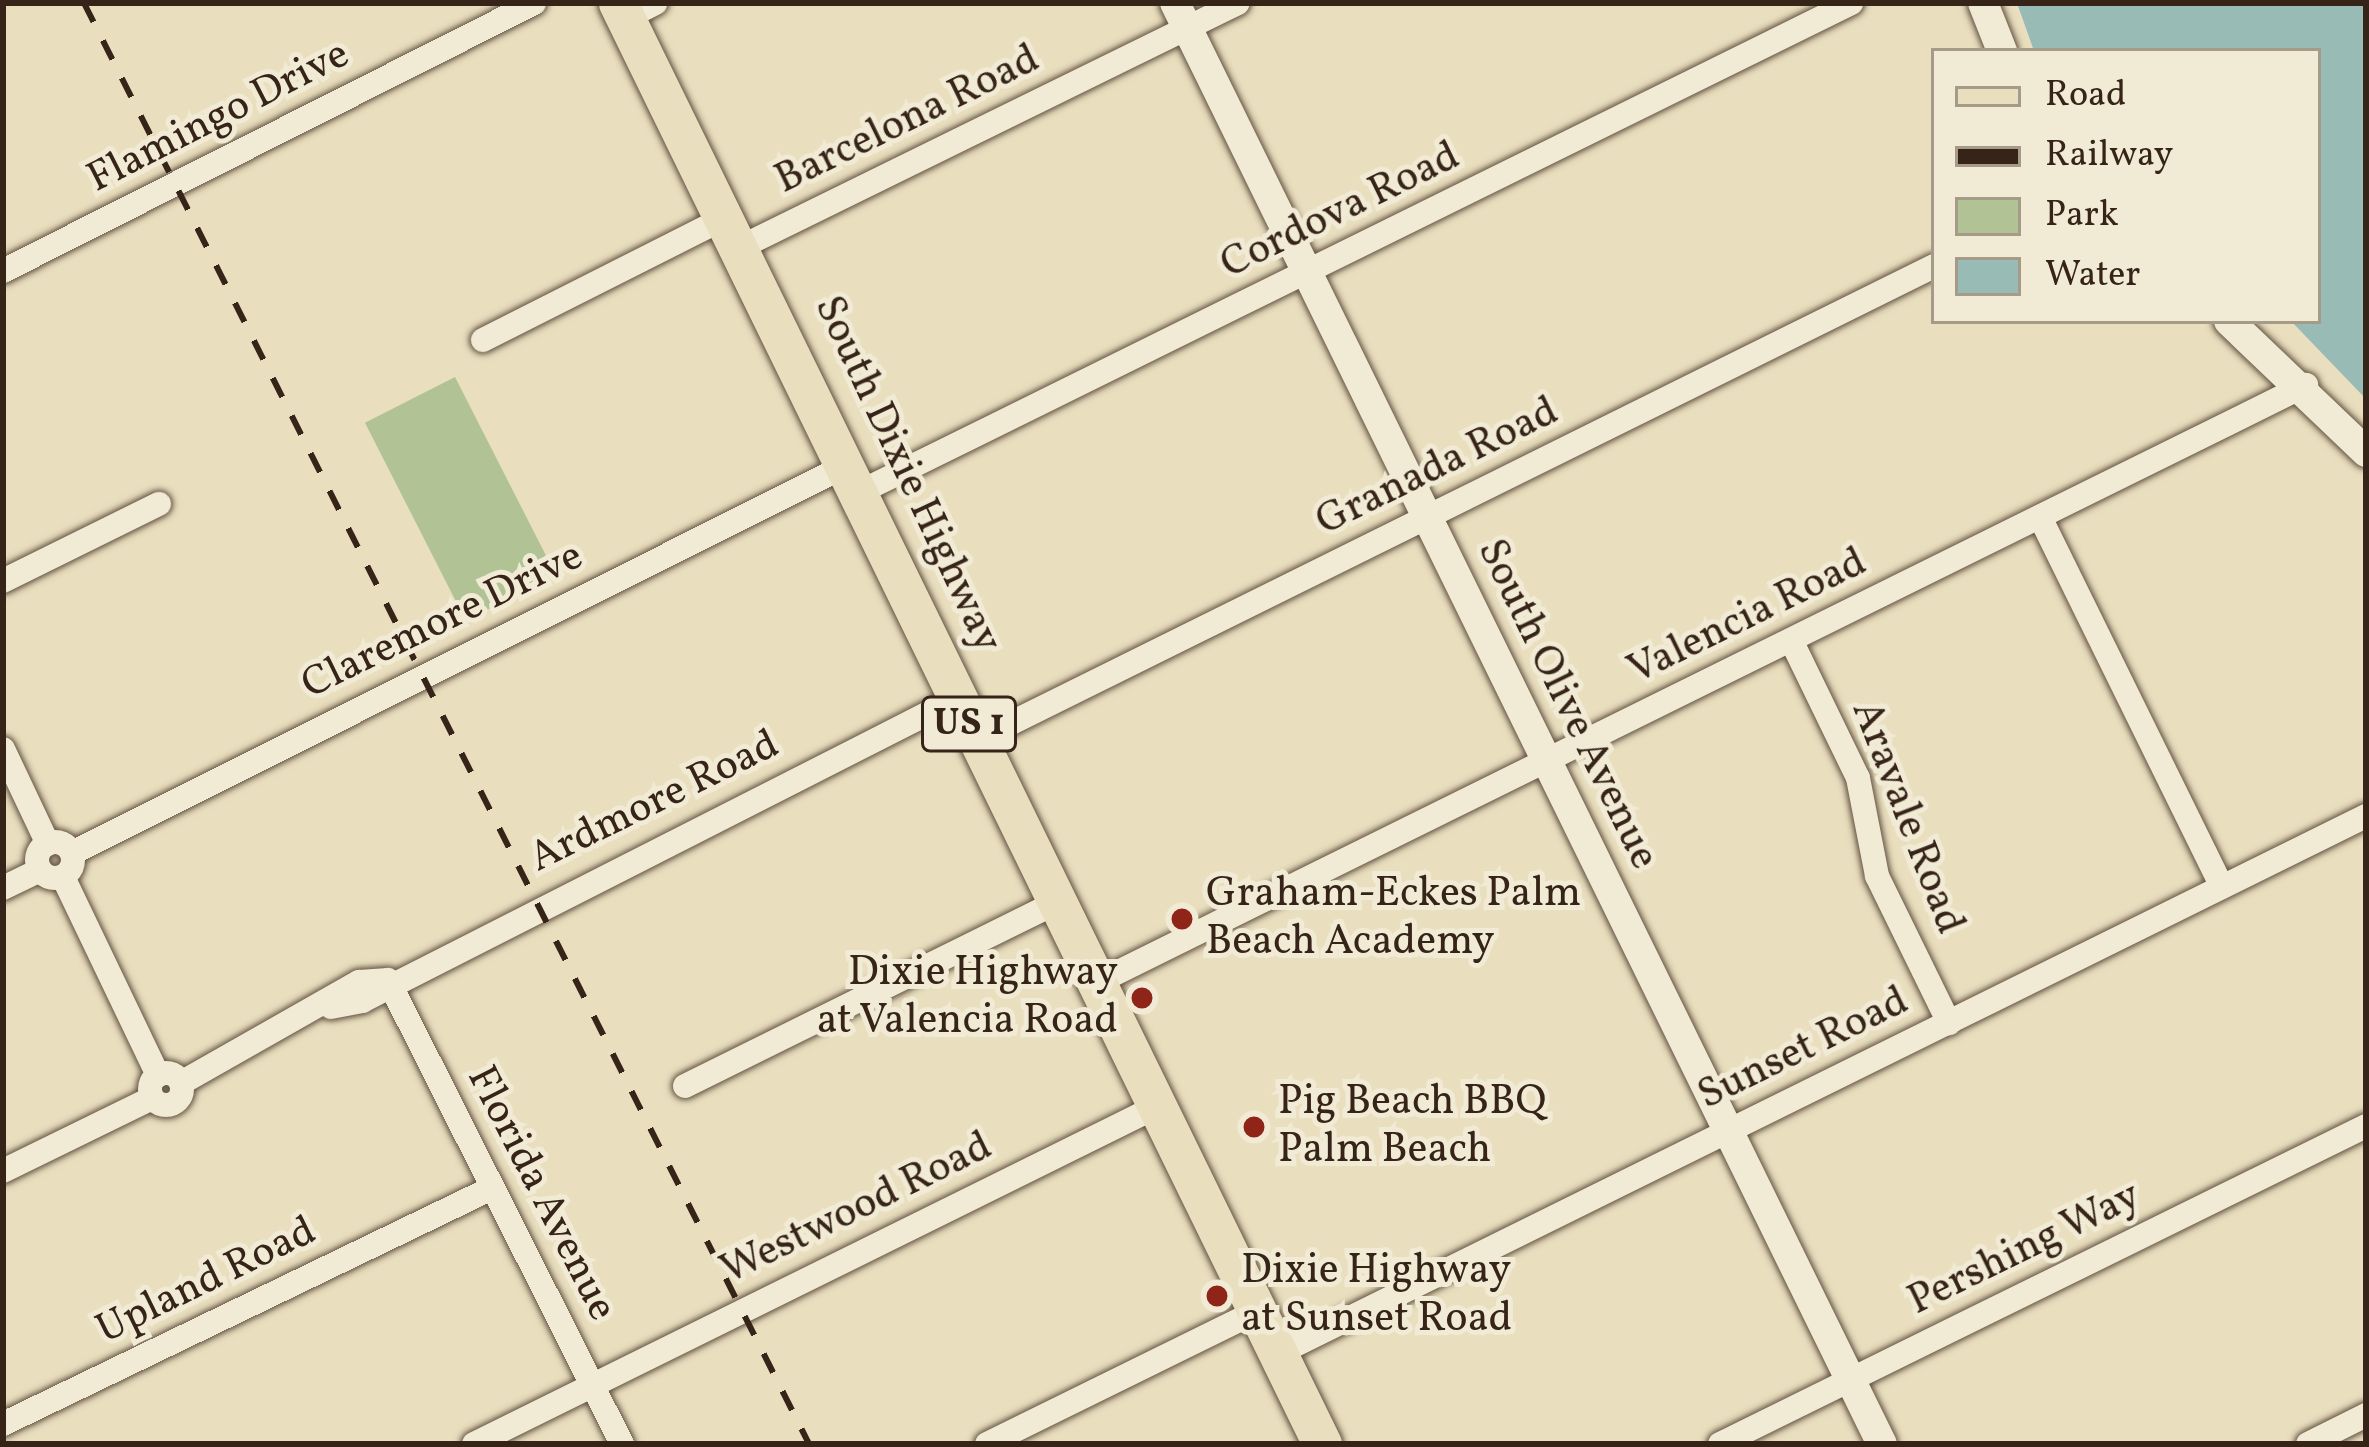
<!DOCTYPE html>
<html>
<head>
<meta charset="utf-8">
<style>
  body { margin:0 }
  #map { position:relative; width:2369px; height:1447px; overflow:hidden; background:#e9debe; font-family:Vollkorn,serif }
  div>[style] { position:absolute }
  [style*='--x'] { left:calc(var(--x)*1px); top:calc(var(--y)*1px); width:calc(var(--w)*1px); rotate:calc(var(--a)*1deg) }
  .green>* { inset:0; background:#b1c295; transform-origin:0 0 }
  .water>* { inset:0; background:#98bbb6 }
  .roads { filter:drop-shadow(0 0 3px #625241) drop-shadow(0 0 3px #625241) }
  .minor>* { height:24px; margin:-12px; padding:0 12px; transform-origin:12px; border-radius:12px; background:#f1ead5 }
  .minor>.ring { margin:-12px; padding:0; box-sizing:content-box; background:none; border:24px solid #f1ead5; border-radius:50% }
  .tertiary>* { height:30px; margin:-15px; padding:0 15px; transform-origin:15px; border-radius:15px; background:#f1ead5 }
  .primary>* { height:39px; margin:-19.5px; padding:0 19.5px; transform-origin:19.5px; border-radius:19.5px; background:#e9debe }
  .rail>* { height:6px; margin-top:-3px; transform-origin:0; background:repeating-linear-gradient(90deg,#352417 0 21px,transparent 0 42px) }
  .dots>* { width:33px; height:33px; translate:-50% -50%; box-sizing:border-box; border:6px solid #f1ead5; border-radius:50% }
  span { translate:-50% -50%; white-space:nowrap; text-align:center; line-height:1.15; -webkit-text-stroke:10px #f1ead5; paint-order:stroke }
  .shield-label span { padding:3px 9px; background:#f1ead5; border:3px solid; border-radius:9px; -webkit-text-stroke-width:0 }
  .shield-label { font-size:39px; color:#352417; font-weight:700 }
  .street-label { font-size:42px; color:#352417 }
  .poi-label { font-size:42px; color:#352417 }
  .left { translate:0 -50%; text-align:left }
  .right { translate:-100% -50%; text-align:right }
  .frame { position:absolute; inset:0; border:6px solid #352417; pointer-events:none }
  .legend { position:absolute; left:1931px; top:48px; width:390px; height:276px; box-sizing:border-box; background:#f1ead5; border:3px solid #a69b89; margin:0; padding:15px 21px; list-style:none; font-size:36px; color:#352417 }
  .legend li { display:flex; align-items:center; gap:24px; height:60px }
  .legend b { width:60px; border:3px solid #a69b89 }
</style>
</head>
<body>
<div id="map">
  <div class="green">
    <i style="left:455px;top:377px;width:222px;height:101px;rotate:63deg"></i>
  </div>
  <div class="water">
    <i style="clip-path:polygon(2017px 3px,2366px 3px,2366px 399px,2291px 321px,2318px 321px,2318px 51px,2034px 51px)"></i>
  </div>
  <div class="roads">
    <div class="minor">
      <i style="--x:626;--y:18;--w:33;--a:-27"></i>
      <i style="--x:743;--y:246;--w:551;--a:-26.15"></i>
      <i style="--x:3;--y:271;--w:595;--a:-26.78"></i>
      <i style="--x:483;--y:340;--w:273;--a:-26.8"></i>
      <i style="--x:864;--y:490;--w:1101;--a:-26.26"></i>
      <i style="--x:2040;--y:517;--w:412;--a:63.8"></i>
      <i style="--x:3;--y:581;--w:174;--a:-26.3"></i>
      <i style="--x:1791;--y:640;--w:153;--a:64.1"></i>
      <i style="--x:1858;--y:778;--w:100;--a:79"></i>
      <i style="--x:1877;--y:876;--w:164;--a:63.9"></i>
      <i style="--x:977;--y:740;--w:1068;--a:-26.35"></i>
      <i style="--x:3;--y:749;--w:105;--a:64.7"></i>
      <i class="ring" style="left:37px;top:842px;width:12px;height:12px"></i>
      <i style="--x:72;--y:853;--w:871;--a:-26.59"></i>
      <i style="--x:63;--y:877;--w:220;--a:64.4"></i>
      <i style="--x:3;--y:888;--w:41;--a:-25.9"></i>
      <i style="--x:388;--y:980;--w:520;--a:63.24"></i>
      <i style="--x:1096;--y:983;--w:1350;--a:-26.3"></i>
      <i style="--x:331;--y:1007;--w:32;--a:-11"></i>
      <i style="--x:362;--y:1001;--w:669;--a:-26.95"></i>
      <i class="ring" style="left:150px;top:1073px;width:8px;height:8px"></i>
      <i style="--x:181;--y:1083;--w:205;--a:-29.6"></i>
      <i style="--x:359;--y:982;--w:29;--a:-4"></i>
      <i style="--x:685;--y:1086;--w:415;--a:-26.3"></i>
      <i style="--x:3;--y:1171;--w:166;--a:-26.1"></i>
      <i style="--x:1277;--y:1354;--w:1215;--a:-26.29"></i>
      <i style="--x:3;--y:1424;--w:543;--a:-25.76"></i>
      <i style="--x:474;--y:1444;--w:761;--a:-26.3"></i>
      <i style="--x:987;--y:1444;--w:299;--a:-26.2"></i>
      <i style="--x:1720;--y:1444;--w:720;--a:-26.21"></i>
      <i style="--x:2308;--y:1444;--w:65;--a:-26.6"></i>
    </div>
    <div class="tertiary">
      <i style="--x:1175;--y:3;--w:1605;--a:63.87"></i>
      <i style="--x:1983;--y:3;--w:52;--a:68.4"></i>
      <i style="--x:2229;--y:321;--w:190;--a:43.7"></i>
    </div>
    <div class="primary">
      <i style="--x:618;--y:3;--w:1604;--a:63.96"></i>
    </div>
  </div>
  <div class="rail">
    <i style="--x:84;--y:3;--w:1613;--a:63.29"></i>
  </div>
  <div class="dots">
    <i style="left:1182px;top:919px;background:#8f2418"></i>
    <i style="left:1142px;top:998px;background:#8f2418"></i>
    <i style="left:1254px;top:1127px;background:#8f2418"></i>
    <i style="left:1217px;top:1296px;background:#8f2418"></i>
  </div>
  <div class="shield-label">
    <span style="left:969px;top:724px">US 1</span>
  </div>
  <div class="street-label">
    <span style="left:219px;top:118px;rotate:-27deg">Flamingo Drive</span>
    <span style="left:908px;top:121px;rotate:-26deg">Barcelona Road</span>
    <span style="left:1341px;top:212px;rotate:-26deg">Cordova Road</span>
    <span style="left:1438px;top:468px;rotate:-26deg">Granada Road</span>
    <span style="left:906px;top:475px;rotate:65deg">South Dixie Highway</span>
    <span style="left:1748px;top:618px;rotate:-26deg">Valencia Road</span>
    <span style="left:443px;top:622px;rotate:-26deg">Claremore Drive</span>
    <span style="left:1566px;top:705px;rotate:64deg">South Olive Avenue</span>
    <span style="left:655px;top:803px;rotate:-26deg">Ardmore Road</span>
    <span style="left:1906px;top:818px;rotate:69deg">Aravale Road</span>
    <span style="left:1804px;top:1050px;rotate:-26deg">Sunset Road</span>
    <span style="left:540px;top:1194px;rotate:63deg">Florida Avenue</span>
    <span style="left:857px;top:1210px;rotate:-26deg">Westwood Road</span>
    <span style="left:2025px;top:1250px;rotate:-26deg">Pershing Way</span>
    <span style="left:207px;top:1282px;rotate:-26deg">Upland Road</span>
  </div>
  <div class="poi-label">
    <span class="left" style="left:1206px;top:919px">Graham-Eckes Palm<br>Beach Academy</span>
    <span class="right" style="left:1118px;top:998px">Dixie Highway<br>at Valencia Road</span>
    <span class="left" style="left:1278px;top:1127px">Pig Beach BBQ<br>Palm Beach</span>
    <span class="left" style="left:1241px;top:1296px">Dixie Highway<br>at Sunset Road</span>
  </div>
  <div class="frame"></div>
  <ul class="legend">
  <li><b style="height:15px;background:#e9debe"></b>Road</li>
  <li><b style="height:15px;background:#352417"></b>Railway</li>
  <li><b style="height:33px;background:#b1c295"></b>Park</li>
  <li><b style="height:33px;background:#98bbb6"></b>Water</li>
  </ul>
</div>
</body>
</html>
